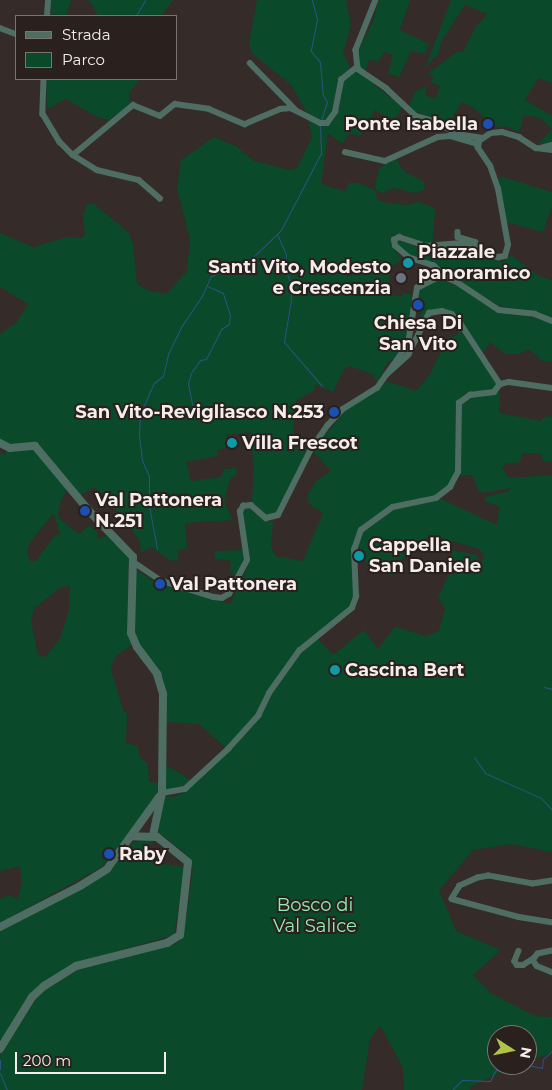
<!DOCTYPE html>
<html>
<head>
<meta charset="utf-8">
<style>
  body { margin:0 }
  #map { position:relative; width:552px; height:1090px; overflow:hidden; background:#352b28; font-family:Montserrat,sans-serif }
  div>[style] { position:absolute }
  [style*='--x'] { left:calc(var(--x)*1px); top:calc(var(--y)*1px); width:calc(var(--w)*1px); rotate:calc(var(--a)*1deg) }
  .green>* { inset:0; background:#0a492a; transform-origin:0 0 }
  .stream>* { height:1px; margin:-0.5px; padding:0 0.5px; transform-origin:0.5px; border-radius:0.5px; background:#2f5381 }
  .minor>* { height:5.5px; margin:-2.75px; padding:0 2.75px; transform-origin:2.75px; border-radius:2.75px; background:#4f6e63 }
  .tertiary>* { height:8px; margin:-4px; padding:0 4px; transform-origin:4px; border-radius:4px; background:#4f6e63 }
  .dots>* { width:14px; height:14px; translate:-50% -50%; box-sizing:border-box; border:2px solid #2a211e; border-radius:50% }
  span { translate:-50% -50%; white-space:nowrap; text-align:center; line-height:1.15; -webkit-text-stroke:4px #2a211e; paint-order:stroke }
  .poi-label { font-size:18px; color:#f4edeb; font-weight:700 }
  .right { translate:-100% -50%; text-align:right }
  .left { translate:0 -50%; text-align:left }
  .park-label { font-size:18px; color:#92ecb4 }
  .legend { position:absolute; left:15px; top:15px; width:162px; height:65px; box-sizing:border-box; background:#2a211e; border:1px solid #7b7370; margin:0; padding:6px 9px; list-style:none; font-size:15px; color:#f4edeb }
  .legend li { display:flex; align-items:center; gap:10px; height:25px }
  .legend b { width:25px; border:1px solid #7b7370 }
  .north { position:absolute; left:487px; top:1025px; width:50px; height:50px; box-sizing:border-box; background:#2a211e; border:1px solid #7b7370; border-radius:50%; rotate:101deg; font-size:14px; font-weight:700; line-height:20px; text-align:center; color:#f4edeb }
  .north::after { content:''; display:block; margin:auto; width:18px; height:22px; background:#b2c34c; clip-path:polygon(50% 0,100% 100%,50% 72%,0 100%) }
  .scale { position:absolute; left:15px; top:1052px; width:151px; height:22px; box-sizing:border-box; border:2px solid #f4edeb; border-top:0; padding-left:6px; font-size:15px; line-height:18px; white-space:nowrap; color:#f4edeb; -webkit-text-stroke:4px #2a211e; paint-order:stroke }
</style>
</head>
<body>
<div id="map">
  <div class="green">
    <i style="clip-path:polygon(51px 0,71px 0,66px 16px,51px 14px)"></i>
    <i style="clip-path:polygon(86px 0,173px 0,161px 16px,98px 16px,91px 2px)"></i>
    <i style="clip-path:polygon(257px 0,346px 0,351px 25px,343px 53px,350px 67px,338px 82px,328px 127px,338px 112px,344px 79px,356px 70px,402px 107px,394px 121px,375px 110px,360px 136px,348px 133px,343px 144px,328px 133px,321px 182px,326px 186px,345px 191px,349px 183px,359px 183px,375px 190px,378px 200px,383px 202px,406px 205px,418px 202px,432px 207px,435px 210px,433px 237px,432px 243px,427px 244px,399px 233px,391px 237px,393px 248px,402px 259px,391px 267px,387px 293px,402px 297px,403px 293px,412px 294px,411px 325px,409px 337px,397px 356px,388px 362px,378px 382px,370px 373px,349px 366px,343px 371px,333px 392px,316px 385px,314px 390px,296px 401px,292px 446px,296px 449px,303px 444px,310px 447px,276px 514px,265px 515px,252px 502px,254px 467px,250px 432px,226px 435px,226px 448px,217px 450px,217px 456px,186px 462px,191px 481px,221px 477px,224px 469px,236px 468px,237px 474px,230px 479px,224px 501px,233px 520px,185px 523px,187px 548px,178px 551px,178px 561px,170px 560px,151px 547px,141px 553px,140px 541px,106px 496px,94px 487px,81px 495px,79px 493px,37px 442px,8px 445px,0 440px,0 334px,16px 323px,28px 304px,0 287px,0 233px,33px 247px,68px 237px,82px 238px,85px 234px,83px 216px,87px 204px,94px 204px,128px 232px,133px 244px,137px 284px,149px 291px,166px 294px,187px 271px,190px 240px,177px 188px,181px 160px,214px 137px,236px 146px,254px 161px,290px 170px,297px 168px,312px 137px,306px 111px,292px 86px,252px 53px,249px 43px)"></i>
    <i style="clip-path:polygon(379px 0,410px 0,400px 30px,429px 44px,425px 54px,411px 51px,399px 77px,388px 73px,393px 55px,384px 52px,379px 61px,369px 60px,365px 72px,360px 69px,359px 49px,373px 21px)"></i>
    <i style="clip-path:polygon(451px 0,552px 0,552px 83px,538px 78px,525px 100px,552px 116px,552px 144px,538px 144px,552px 129px,540px 118px,524px 115px,519px 132px,508px 127px,493px 126px,475px 109px,462px 102px,448px 125px,408px 108px,415px 92px,424px 87px,427px 87px,425px 95px,435px 99px,440px 86px,432px 83px,433px 76px,427px 74px,458px 51px,463px 52px,476px 26px,487px 14px,465px 5px,441px 42px,439px 53px,425px 68px)"></i>
    <i style="clip-path:polygon(46px 79px,140px 79px,129px 93px,130px 105px,109px 120px,95px 116px,66px 99px,47px 109px)"></i>
    <i style="clip-path:polygon(396px 159px,404px 171px,424px 182px,425px 189px,416px 193px,393px 188px,383px 193px,377px 191px,375px 187px,379px 168px)"></i>
    <i style="clip-path:polygon(503px 177px,552px 192px,552px 206px,543px 232px,506px 222px,498px 178px)"></i>
    <i style="clip-path:polygon(399px 240px,422px 249px,456px 245px,471px 248px,502px 263px,511px 255px,539px 276px,552px 280px,552px 319px,537px 312px,499px 306px,430px 262px,415px 259px,396px 244px)"></i>
    <i style="clip-path:polygon(441px 280px,461px 287px,498px 313px,534px 317px,552px 324px,552px 362px,542px 361px,529px 349px,519px 354px,505px 354px,490px 342px,483px 353px,456px 314px,448px 310px,428px 310px,421px 321px,419px 289px)"></i>
    <i style="clip-path:polygon(462px 329px,498px 384px,496px 389px,466px 395px,457px 402px,457px 471px,449px 485px,435px 497px,392px 506px,361px 528px,353px 549px,353px 605px,310px 640px,257px 714px,226px 748px,199px 724px,166px 722px,163px 679px,134px 635px,136px 570px,157px 583px,230px 604px,250px 561px,243px 512px,248px 507px,264px 520px,273px 521px,271px 546px,275px 556px,303px 561px,323px 513px,309px 504px,308px 494px,316px 481px,331px 471px,313px 451px,343px 413px,387px 381px,416px 391px,430px 374px,448px 337px,455px 336px)"></i>
    <i style="clip-path:polygon(500px 391px,499px 413px,541px 421px,544px 417px,552px 416px,552px 462px,543px 461px,540px 453px,522px 453px,520px 462px,505px 464px,502px 468px,509px 478px,552px 475px,552px 852px,511px 844px,473px 850px,439px 890px,456px 931px,501px 950px,473px 975px,492px 994px,535px 1016px,552px 1017px,552px 1053px,527px 1061px,527px 1035px,497px 1035px,497px 1065px,516px 1065px,471px 1086px,470px 1090px,404px 1090px,403px 1068px,380px 1025px,370px 1039px,362px 1090px,0 1090px,0 1055px,41px 991px,79px 969px,175px 944px,183px 938px,193px 869px,186px 854px,158px 832px,164px 796px,174px 797px,186px 791px,223px 757px,302px 650px,317px 638px,333px 655px,364px 630px,378px 649px,395px 627px,426px 636px,439px 631px,445px 609px,438px 597px,448px 576px,458px 571px,479px 570px,484px 555px,479px 549px,430px 535px,407px 551px,395px 574px,390px 575px,366px 563px,364px 551px,356px 548px,363px 529px,394px 509px,439px 498px,497px 525px,499px 506px,486px 502px,485px 497px,510px 491px,510px 488px,484px 493px,479px 491px,472px 475px,459px 476px,459px 405px,469px 396px)"></i>
    <i style="clip-path:polygon(evenodd,32px 447px,67px 490px,61px 501px,58px 514px,60px 519px,79px 534px,89px 525px,97px 532px,98px 540px,106px 535px,129px 558px,127px 625px,132px 645px,117px 655px,111px 665px,112px 673px,123px 710px,127px 713px,126px 743px,138px 746px,139px 757px,148px 764px,149px 782px,159px 783px,159px 789px,121px 846px,102px 867px,0 923px,0 899px,9px 895px,18px 899px,22px 883px,20px 866px,0 871px,0 452px,5px 456px,6px 450px,32px 447px,54px 513px,60px 535px,55px 535px,36px 561px,30px 561px,27px 552px,30px 542px,54px 513px,32px 447px,70px 586px,69px 609px,60px 639px,45px 657px,38px 655px,31px 621px,34px 609px,60px 587px,70px 586px)"></i>
    <i style="clip-path:polygon(244px 550px,244px 560px,236px 576px,230px 572px,231px 561px,215px 559px,214px 551px)"></i>
    <i style="left:452px;top:550px;width:26px;height:12px;rotate:11deg"></i>
    <i style="clip-path:polygon(165px 765px,176px 771px,191px 780px,182px 789px,164px 791px)"></i>
    <i style="clip-path:polygon(142px 839px,154px 840px,143px 854px,145px 857px,157px 863px,185px 867px,174px 935px,75px 963px,53px 976px,33px 991px,0 1043px,0 929px,109px 871px,130px 845px)"></i>
  </div>
  <div class="stream">
    <i style="--x:312;--y:0;--w:20;--a:75"></i>
    <i style="--x:317;--y:19;--w:33;--a:101"></i>
    <i style="--x:311;--y:51;--w:14;--a:51"></i>
    <i style="--x:320;--y:62;--w:33;--a:85"></i>
    <i style="--x:323;--y:95;--w:8;--a:60"></i>
    <i style="--x:327;--y:102;--w:19;--a:108"></i>
    <i style="--x:137;--y:14;--w:16;--a:-60"></i>
    <i style="--x:277;--y:234;--w:22;--a:66"></i>
    <i style="--x:286;--y:254;--w:14;--a:94"></i>
    <i style="--x:285;--y:268;--w:15;--a:70"></i>
    <i style="--x:290;--y:282;--w:18;--a:87"></i>
    <i style="--x:291;--y:300;--w:43;--a:99.5"></i>
    <i style="--x:284;--y:342;--w:58;--a:49.2"></i>
    <i style="--x:193;--y:409;--w:25;--a:-101"></i>
    <i style="--x:188;--y:384;--w:11;--a:-75"></i>
    <i style="--x:191;--y:373;--w:16;--a:-55"></i>
    <i style="--x:200;--y:360;--w:6;--a:-9"></i>
    <i style="--x:206;--y:359;--w:34;--a:-63"></i>
    <i style="--x:221;--y:329;--w:9;--a:-32"></i>
    <i style="--x:229;--y:324;--w:9;--a:-84"></i>
    <i style="--x:230;--y:315;--w:23;--a:-108"></i>
    <i style="--x:223;--y:293;--w:17;--a:-156"></i>
    <i style="--x:157;--y:549;--w:44;--a:-100.5"></i>
    <i style="--x:149;--y:506;--w:30;--a:-90"></i>
    <i style="--x:149;--y:476;--w:17;--a:-114"></i>
    <i style="--x:142;--y:460;--w:26;--a:-97"></i>
    <i style="--x:139;--y:434;--w:20;--a:-87"></i>
    <i style="--x:140;--y:414;--w:34;--a:-66"></i>
    <i style="--x:154;--y:383;--w:11;--a:-38"></i>
    <i style="--x:163;--y:376;--w:23;--a:-77"></i>
    <i style="--x:168;--y:354;--w:30;--a:-64"></i>
    <i style="--x:181;--y:327;--w:37;--a:-56"></i>
    <i style="--x:202;--y:296;--w:22;--a:-66"></i>
    <i style="--x:211;--y:276;--w:42;--a:-22.3"></i>
    <i style="--x:250;--y:260;--w:43;--a:-44.1"></i>
    <i style="--x:281;--y:230;--w:87;--a:-62.5"></i>
    <i style="--x:321;--y:153;--w:29;--a:-92"></i>
    <i style="--x:544;--y:687;--w:8;--a:14"></i>
    <i style="--x:474;--y:757;--w:19;--a:55"></i>
    <i style="--x:485;--y:773;--w:61;--a:24.1"></i>
    <i style="--x:541;--y:798;--w:16;--a:47"></i>
    <i style="--x:0;--y:1060;--w:9;--a:90"></i>
    <i style="--x:527;--y:1065;--w:15;--a:11"></i>
    <i style="--x:542;--y:1068;--w:9;--a:-84"></i>
    <i style="--x:543;--y:1059;--w:12;--a:-42"></i>
    <i style="--x:0;--y:1073;--w:18;--a:68"></i>
    <i style="--x:452;--y:1090;--w:14;--a:-45"></i>
    <i style="--x:462;--y:1080;--w:28;--a:2"></i>
    <i style="--x:490;--y:1081;--w:11;--a:-63"></i>
    <i style="--x:495;--y:1071;--w:10;--a:-37"></i>
  </div>
  <div class="minor">
    <i style="--x:376;--y:0;--w:54;--a:111.8"></i>
    <i style="--x:356;--y:50;--w:19;--a:84"></i>
    <i style="--x:358;--y:69;--w:34;--a:34"></i>
    <i style="--x:386;--y:88;--w:41;--a:43"></i>
    <i style="--x:416;--y:116;--w:22;--a:16"></i>
    <i style="--x:437;--y:122;--w:23;--a:31"></i>
    <i style="--x:457;--y:134;--w:24;--a:9"></i>
    <i style="--x:47;--y:16;--w:16;--a:-86"></i>
    <i style="--x:0;--y:28;--w:17;--a:21"></i>
    <i style="--x:250;--y:63;--w:64;--a:45.6"></i>
    <i style="--x:44;--y:79;--w:35;--a:92"></i>
    <i style="--x:43;--y:114;--w:33;--a:59"></i>
    <i style="--x:60;--y:142;--w:18;--a:45"></i>
    <i style="--x:73;--y:155;--w:78;--a:-39.8"></i>
    <i style="--x:133;--y:105;--w:29;--a:22"></i>
    <i style="--x:160;--y:116;--w:19;--a:-39"></i>
    <i style="--x:175;--y:104;--w:34;--a:8"></i>
    <i style="--x:209;--y:109;--w:39;--a:23"></i>
    <i style="--x:245;--y:124;--w:38;--a:-23"></i>
    <i style="--x:280;--y:109;--w:11;--a:-5"></i>
    <i style="--x:291;--y:108;--w:33;--a:27"></i>
    <i style="--x:320;--y:123;--w:7;--a:0"></i>
    <i style="--x:327;--y:123;--w:14;--a:-54"></i>
    <i style="--x:335;--y:112;--w:33;--a:-79"></i>
    <i style="--x:341;--y:80;--w:21;--a:-39"></i>
    <i style="--x:541;--y:148;--w:11;--a:-15"></i>
    <i style="--x:345;--y:152;--w:41;--a:12.7"></i>
    <i style="--x:385;--y:161;--w:58;--a:-24.4"></i>
    <i style="--x:438;--y:137;--w:12;--a:-5"></i>
    <i style="--x:450;--y:136;--w:29;--a:16"></i>
    <i style="--x:73;--y:155;--w:28;--a:32"></i>
    <i style="--x:97;--y:170;--w:43;--a:13.4"></i>
    <i style="--x:139;--y:180;--w:28;--a:41"></i>
    <i style="--x:458;--y:232;--w:5;--a:90"></i>
    <i style="--x:458;--y:237;--w:18;--a:16"></i>
    <i style="--x:475;--y:242;--w:6;--a:51"></i>
    <i style="--x:440;--y:275;--w:18;--a:22"></i>
    <i style="--x:457;--y:282;--w:50;--a:33.7"></i>
    <i style="--x:499;--y:310;--w:36;--a:6"></i>
    <i style="--x:535;--y:314;--w:18;--a:22"></i>
    <i style="--x:386;--y:375;--w:30;--a:-42"></i>
    <i style="--x:408;--y:355;--w:47;--a:-63.4"></i>
    <i style="--x:429;--y:313;--w:13;--a:-9"></i>
    <i style="--x:442;--y:311;--w:10;--a:17"></i>
    <i style="--x:452;--y:314;--w:13;--a:48"></i>
    <i style="--x:461;--y:324;--w:72;--a:57"></i>
    <i style="--x:500;--y:384;--w:9;--a:-13"></i>
    <i style="--x:509;--y:382;--w:43;--a:7.9"></i>
    <i style="--x:135;--y:563;--w:32;--a:34"></i>
    <i style="--x:162;--y:581;--w:54;--a:17.1"></i>
    <i style="--x:214;--y:597;--w:8;--a:7"></i>
    <i style="--x:222;--y:598;--w:8;--a:-30"></i>
    <i style="--x:229;--y:594;--w:38;--a:-62"></i>
    <i style="--x:247;--y:560;--w:49;--a:-98.3"></i>
    <i style="--x:240;--y:512;--w:7;--a:-63"></i>
    <i style="--x:243;--y:506;--w:8;--a:-7"></i>
    <i style="--x:251;--y:505;--w:20;--a:41"></i>
    <i style="--x:266;--y:518;--w:12;--a:-14"></i>
    <i style="--x:278;--y:515;--w:74;--a:-63.4"></i>
    <i style="--x:311;--y:449;--w:28;--a:-55"></i>
    <i style="--x:327;--y:426;--w:23;--a:-47"></i>
    <i style="--x:343;--y:409;--w:40;--a:-32"></i>
    <i style="--x:377;--y:388;--w:54;--a:-54.8"></i>
    <i style="--x:408;--y:344;--w:57;--a:-80.9"></i>
    <i style="--x:417;--y:288;--w:22;--a:-27"></i>
    <i style="--x:437;--y:278;--w:7;--a:-74"></i>
    <i style="--x:439;--y:271;--w:7;--a:-135"></i>
    <i style="--x:434;--y:266;--w:26;--a:-162"></i>
    <i style="--x:409;--y:258;--w:18;--a:-139"></i>
    <i style="--x:395;--y:246;--w:6;--a:-99"></i>
    <i style="--x:394;--y:240;--w:6;--a:-31"></i>
    <i style="--x:399;--y:237;--w:28;--a:18"></i>
    <i style="--x:426;--y:246;--w:35;--a:-5"></i>
    <i style="--x:461;--y:243;--w:40;--a:21"></i>
    <i style="--x:498;--y:257;--w:7;--a:-8"></i>
    <i style="--x:505;--y:256;--w:11;--a:-75"></i>
    <i style="--x:508;--y:245;--w:57;--a:-100.1"></i>
    <i style="--x:498;--y:189;--w:24;--a:-109"></i>
    <i style="--x:490;--y:166;--w:22;--a:-124"></i>
    <i style="--x:478;--y:148;--w:7;--a:-82"></i>
    <i style="--x:479;--y:141;--w:14;--a:-34"></i>
    <i style="--x:491;--y:133;--w:11;--a:-5"></i>
    <i style="--x:502;--y:132;--w:18;--a:16"></i>
    <i style="--x:519;--y:137;--w:20;--a:33"></i>
    <i style="--x:536;--y:148;--w:16;--a:7"></i>
    <i style="--x:162;--y:793;--w:23;--a:-10"></i>
    <i style="--x:185;--y:789;--w:59;--a:-42.9"></i>
    <i style="--x:228;--y:749;--w:45;--a:-47.7"></i>
    <i style="--x:258;--y:716;--w:25;--a:-64"></i>
    <i style="--x:269;--y:693;--w:52;--a:-54.5"></i>
    <i style="--x:299;--y:651;--w:68;--a:-39.1"></i>
    <i style="--x:352;--y:608;--w:12;--a:-70"></i>
    <i style="--x:356;--y:597;--w:47;--a:-92.4"></i>
    <i style="--x:354;--y:550;--w:21;--a:-71"></i>
    <i style="--x:361;--y:530;--w:39;--a:-36"></i>
    <i style="--x:393;--y:507;--w:44;--a:-11.8"></i>
    <i style="--x:436;--y:498;--w:18;--a:-38"></i>
    <i style="--x:450;--y:487;--w:17;--a:-62"></i>
    <i style="--x:458;--y:472;--w:69;--a:-89.2"></i>
    <i style="--x:459;--y:403;--w:14;--a:-36"></i>
    <i style="--x:470;--y:395;--w:24;--a:-7"></i>
    <i style="--x:494;--y:392;--w:10;--a:-53"></i>
    <i style="--x:552;--y:881;--w:19;--a:171"></i>
    <i style="--x:533;--y:884;--w:45;--a:-169.7"></i>
    <i style="--x:489;--y:876;--w:11;--a:170"></i>
    <i style="--x:478;--y:878;--w:20;--a:156"></i>
    <i style="--x:460;--y:886;--w:15;--a:122"></i>
    <i style="--x:452;--y:899;--w:69;--a:15"></i>
    <i style="--x:519;--y:917;--w:33;--a:9"></i>
    <i style="--x:519;--y:951;--w:11;--a:112"></i>
    <i style="--x:515;--y:961;--w:4;--a:63"></i>
    <i style="--x:517;--y:965;--w:6;--a:0"></i>
    <i style="--x:523;--y:965;--w:13;--a:-32"></i>
    <i style="--x:552;--y:951;--w:14;--a:168"></i>
    <i style="--x:538;--y:954;--w:8;--a:130"></i>
    <i style="--x:533;--y:960;--w:7;--a:56"></i>
    <i style="--x:537;--y:966;--w:16;--a:22"></i>
  </div>
  <div class="tertiary">
    <i style="--x:0;--y:443;--w:11;--a:27"></i>
    <i style="--x:10;--y:448;--w:25;--a:-5"></i>
    <i style="--x:35;--y:446;--w:86;--a:50.2"></i>
    <i style="--x:90;--y:512;--w:62;--a:46.3"></i>
    <i style="--x:133;--y:557;--w:76;--a:91.5"></i>
    <i style="--x:131;--y:633;--w:15;--a:67"></i>
    <i style="--x:137;--y:647;--w:34;--a:53"></i>
    <i style="--x:157;--y:674;--w:21;--a:73"></i>
    <i style="--x:163;--y:694;--w:99;--a:90.6"></i>
    <i style="--x:162;--y:793;--w:43;--a:102.1"></i>
    <i style="--x:0;--y:927;--w:90;--a:-27.1"></i>
    <i style="--x:80;--y:886;--w:32;--a:-32"></i>
    <i style="--x:107;--y:869;--w:89;--a:-54.2"></i>
    <i style="--x:0;--y:1049;--w:61;--a:-58.4"></i>
    <i style="--x:32;--y:997;--w:16;--a:-43"></i>
    <i style="--x:44;--y:986;--w:38;--a:-32"></i>
    <i style="--x:76;--y:966;--w:94;--a:-14.2"></i>
    <i style="--x:167;--y:943;--w:15;--a:-32"></i>
    <i style="--x:180;--y:935;--w:73;--a:-83.7"></i>
    <i style="--x:188;--y:862;--w:40;--a:-141"></i>
    <i style="--x:157;--y:837;--w:25;--a:-178"></i>
  </div>
  <div class="dots">
    <i style="left:488px;top:124px;background:#1a4fb4"></i>
    <i style="left:408px;top:263px;background:#0f9aa8"></i>
    <i style="left:401px;top:278px;background:#6b7280"></i>
    <i style="left:418px;top:305px;background:#1a4fb4"></i>
    <i style="left:334px;top:412px;background:#1a4fb4"></i>
    <i style="left:232px;top:443px;background:#0f9aa8"></i>
    <i style="left:85px;top:511px;background:#1a4fb4"></i>
    <i style="left:359px;top:556px;background:#0f9aa8"></i>
    <i style="left:160px;top:584px;background:#1a4fb4"></i>
    <i style="left:335px;top:670px;background:#0f9aa8"></i>
    <i style="left:109px;top:854px;background:#1a4fb4"></i>
  </div>
  <div class="poi-label">
    <span class="right" style="left:478px;top:124px">Ponte Isabella</span>
    <span class="left" style="left:418px;top:263px">Piazzale<br>panoramico</span>
    <span class="right" style="left:391px;top:278px">Santi Vito, Modesto<br>e Crescenzia</span>
    <span style="left:418px;top:334px">Chiesa Di<br>San Vito</span>
    <span class="right" style="left:324px;top:412px">San Vito-Revigliasco N.253</span>
    <span class="left" style="left:242px;top:443px">Villa Frescot</span>
    <span class="left" style="left:95px;top:511px">Val Pattonera<br>N.251</span>
    <span class="left" style="left:369px;top:556px">Cappella<br>San Daniele</span>
    <span class="left" style="left:170px;top:584px">Val Pattonera</span>
    <span class="left" style="left:345px;top:670px">Cascina Bert</span>
    <span class="left" style="left:119px;top:854px">Raby</span>
  </div>
  <div class="park-label">
    <span style="left:315px;top:916px">Bosco di<br>Val Salice</span>
  </div>
  <ul class="legend">
  <li><b style="height:6px;background:#4f6e63"></b>Strada</li>
  <li><b style="height:14px;background:#0a492a"></b>Parco</li>
  </ul>
  <div class="north">N</div>
  <div class="scale">200 m</div>
</div>
</body>
</html>
